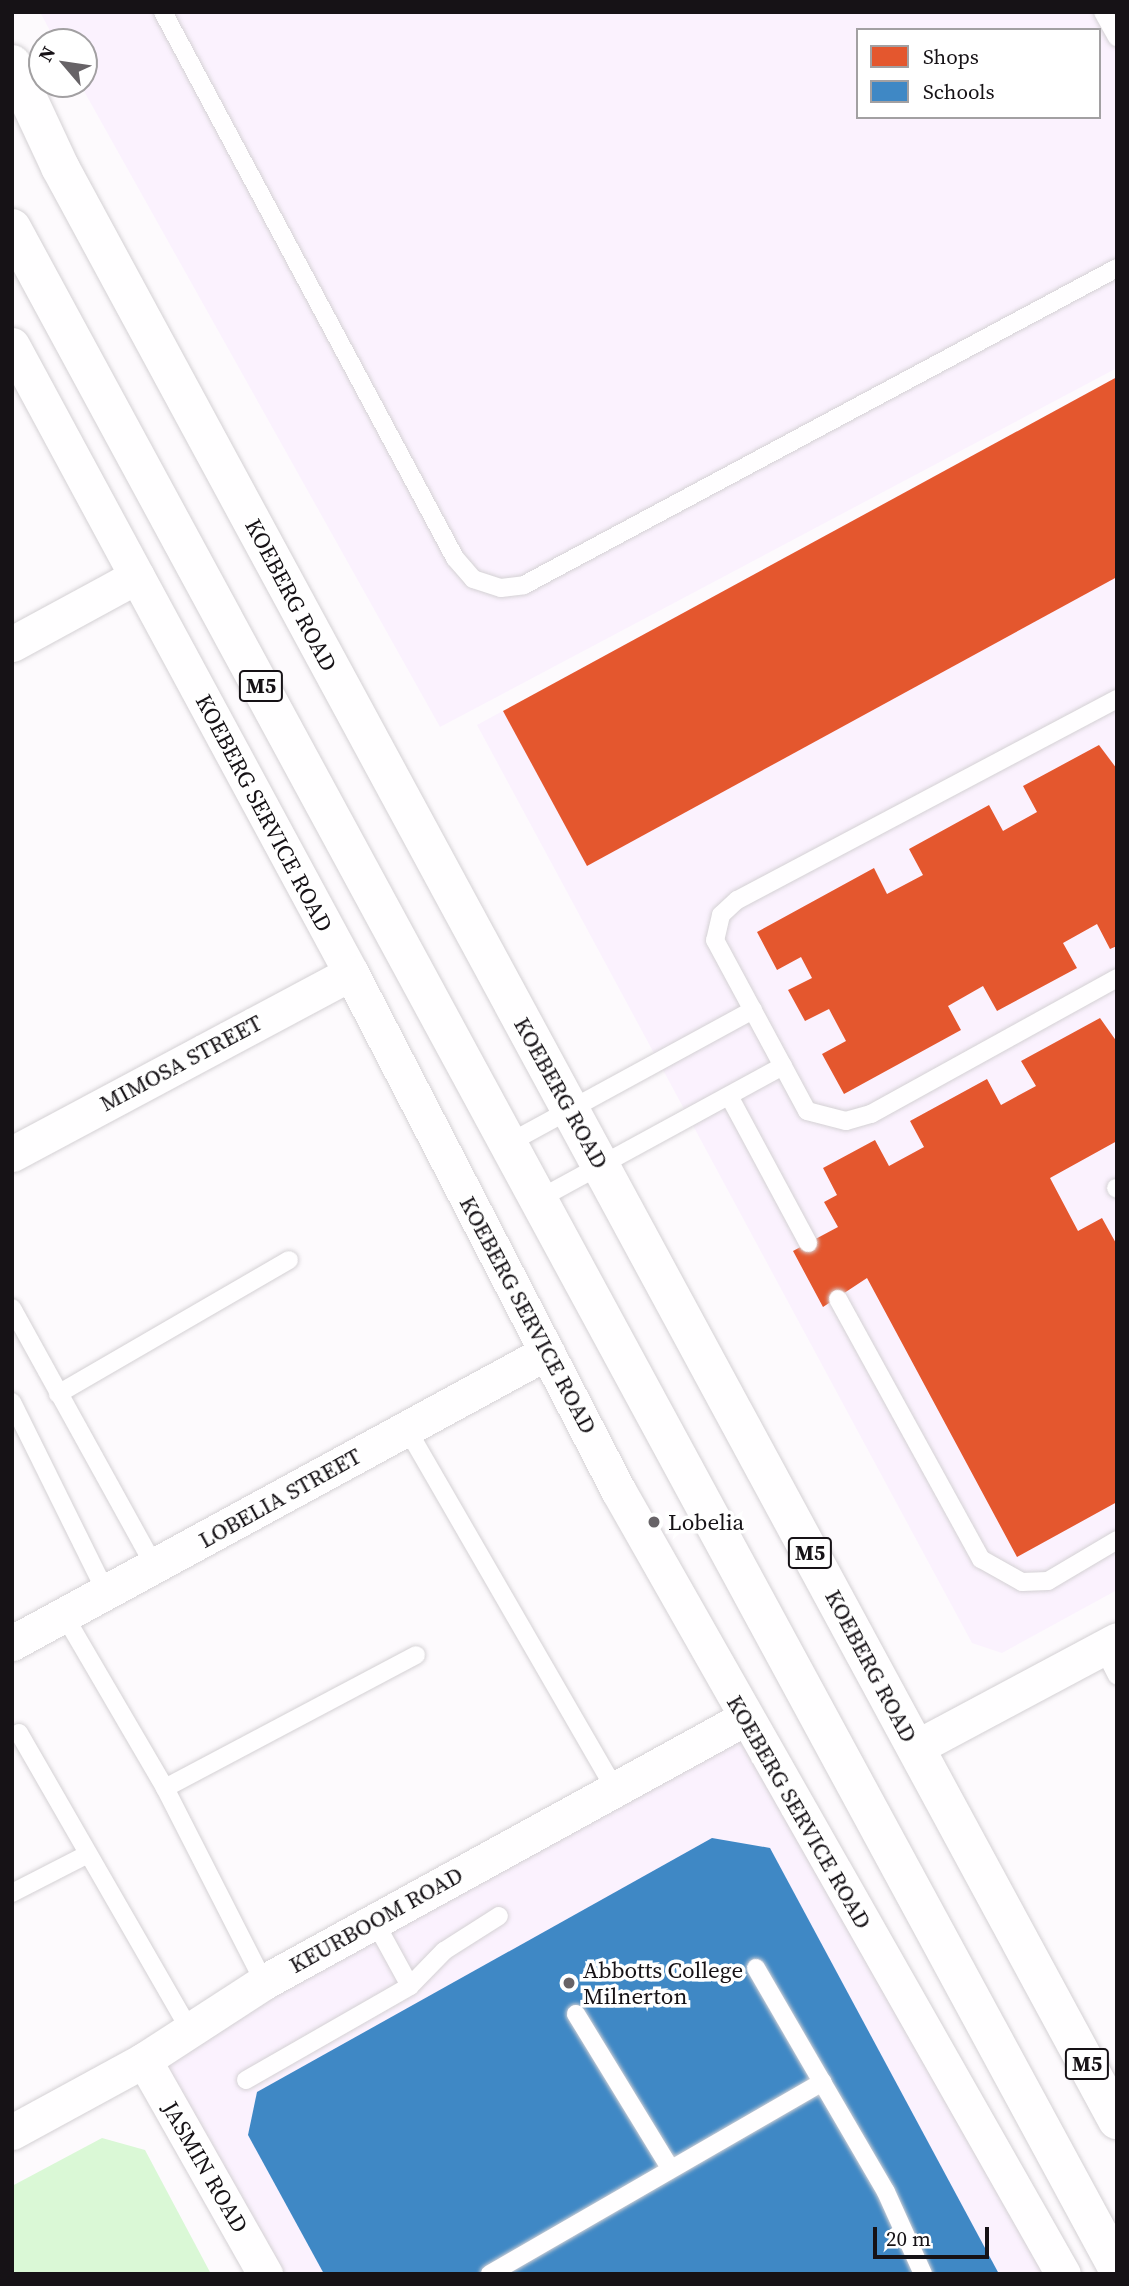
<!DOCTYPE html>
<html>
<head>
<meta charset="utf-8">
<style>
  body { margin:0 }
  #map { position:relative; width:1129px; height:2286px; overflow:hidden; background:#fdfafd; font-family:"Source Serif 4",serif }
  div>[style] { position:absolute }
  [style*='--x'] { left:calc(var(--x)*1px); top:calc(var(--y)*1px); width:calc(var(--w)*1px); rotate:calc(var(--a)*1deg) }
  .commercial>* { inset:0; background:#fbf2fe }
  .green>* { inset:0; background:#daf8d6 }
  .shops>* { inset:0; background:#e4572e }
  .schools>* { inset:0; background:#3f88c5 }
  .roads { filter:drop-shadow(0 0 2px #d4d1d4) drop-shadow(0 0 2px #d4d1d4) }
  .service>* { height:18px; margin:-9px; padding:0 9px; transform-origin:9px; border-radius:9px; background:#fffeff }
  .minor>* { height:35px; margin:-17.5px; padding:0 17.5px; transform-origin:17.5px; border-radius:17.5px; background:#fffeff }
  .primary>* { height:38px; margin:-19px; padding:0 19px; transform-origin:19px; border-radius:19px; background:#fffeff }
  .dots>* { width:19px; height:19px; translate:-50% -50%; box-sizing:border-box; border:4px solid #fff; border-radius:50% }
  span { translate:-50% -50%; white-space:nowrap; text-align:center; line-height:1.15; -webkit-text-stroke:7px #fff; paint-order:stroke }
  .shield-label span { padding:2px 5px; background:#fff; border:2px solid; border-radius:5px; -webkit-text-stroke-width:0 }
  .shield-label { font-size:21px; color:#161216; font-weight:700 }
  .street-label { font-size:23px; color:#161216 }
  .poi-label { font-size:23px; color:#161216 }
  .left { translate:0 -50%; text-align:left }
  .frame { position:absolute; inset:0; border:14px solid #161216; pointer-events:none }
  .legend { position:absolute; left:856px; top:28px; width:245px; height:91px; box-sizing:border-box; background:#fff; border:2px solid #a2a0a2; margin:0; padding:9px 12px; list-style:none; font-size:21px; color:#161216 }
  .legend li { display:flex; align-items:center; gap:14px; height:35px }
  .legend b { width:35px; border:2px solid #a2a0a2 }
  .north { position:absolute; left:28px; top:28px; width:70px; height:70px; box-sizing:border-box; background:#fff; border:2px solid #a2a0a2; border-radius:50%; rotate:299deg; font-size:19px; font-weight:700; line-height:28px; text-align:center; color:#161216 }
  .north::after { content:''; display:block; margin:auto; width:24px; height:32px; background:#676367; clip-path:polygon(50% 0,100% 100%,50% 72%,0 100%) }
  .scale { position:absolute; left:873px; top:2227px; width:116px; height:32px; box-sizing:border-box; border:4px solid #161216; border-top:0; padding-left:9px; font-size:21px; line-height:24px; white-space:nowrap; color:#161216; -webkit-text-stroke:5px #fff; paint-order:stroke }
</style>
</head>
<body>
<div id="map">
  <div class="commercial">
    <i style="clip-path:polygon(evenodd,40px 12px,1117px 12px,1117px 368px,440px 727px,80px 84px,84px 42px,56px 42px,40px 12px,858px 30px,1099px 30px,1099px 117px,858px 117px,858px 30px)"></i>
    <i style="clip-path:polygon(1117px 377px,1117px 1590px,1002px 1653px,972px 1643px,477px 725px)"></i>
    <i style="clip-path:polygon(745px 1718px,1063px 2274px,265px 2274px,144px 2060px)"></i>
  </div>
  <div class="green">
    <i style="clip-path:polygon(102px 2138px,145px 2150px,211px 2274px,12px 2274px,12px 2186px)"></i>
  </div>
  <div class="shops">
    <i style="clip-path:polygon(1117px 377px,1117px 577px,587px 866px,503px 711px)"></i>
    <i style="clip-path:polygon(1099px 745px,1117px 769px,1117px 946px,1110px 949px,1097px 924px,1063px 943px,1077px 968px,997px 1011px,983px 986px,948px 1006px,961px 1030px,844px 1094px,822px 1054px,846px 1041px,829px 1009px,805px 1021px,788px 990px,812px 978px,801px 957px,777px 970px,757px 932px,874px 868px,887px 894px,923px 875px,909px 849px,989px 805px,1003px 831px,1019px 822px,1037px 812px,1023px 786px)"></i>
    <i style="clip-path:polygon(1100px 1018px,1117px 1042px,1117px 1141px,1050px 1178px,1078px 1231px,1102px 1218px,1117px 1245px,1117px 1502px,1017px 1557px,867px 1278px,823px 1307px,793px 1251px,838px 1227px,824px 1202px,837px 1195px,823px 1168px,875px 1140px,889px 1166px,924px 1147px,910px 1121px,987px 1079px,1001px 1105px,1036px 1086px,1021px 1061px)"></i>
  </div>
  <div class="schools">
    <i style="clip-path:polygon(712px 1838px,770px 1848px,999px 2274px,324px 2274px,248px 2135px,257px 2092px)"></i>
  </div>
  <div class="roads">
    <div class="service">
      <i style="--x:163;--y:12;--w:619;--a:61.86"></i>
      <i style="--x:455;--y:558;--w:28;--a:49"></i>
      <i style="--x:473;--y:579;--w:29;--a:18"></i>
      <i style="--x:501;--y:588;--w:23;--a:-7"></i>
      <i style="--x:524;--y:585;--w:672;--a:-28.13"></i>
      <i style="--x:1103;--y:12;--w:29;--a:61"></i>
      <i style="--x:1117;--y:699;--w:430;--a:152.1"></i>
      <i style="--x:737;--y:900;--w:22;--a:137"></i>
      <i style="--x:721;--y:915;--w:26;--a:103"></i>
      <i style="--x:715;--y:940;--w:194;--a:61.7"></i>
      <i style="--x:807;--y:1111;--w:40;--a:14.4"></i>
      <i style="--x:846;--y:1121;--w:26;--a:-16"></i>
      <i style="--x:871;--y:1114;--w:281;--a:-28.9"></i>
      <i style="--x:729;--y:1096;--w:167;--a:61.7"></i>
      <i style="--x:509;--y:1143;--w:278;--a:-28.6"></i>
      <i style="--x:1116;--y:1188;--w:1;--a:45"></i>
      <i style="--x:539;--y:1199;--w:278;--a:-28.6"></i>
      <i style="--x:838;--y:1299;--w:297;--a:61.2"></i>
      <i style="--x:981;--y:1559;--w:47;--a:29.3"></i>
      <i style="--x:1022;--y:1582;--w:26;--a:-2"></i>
      <i style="--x:1048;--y:1581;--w:80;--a:-30.7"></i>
      <i style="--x:12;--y:1308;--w:296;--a:61.1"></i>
      <i style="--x:58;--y:1394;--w:267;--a:-30.1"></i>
      <i style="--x:12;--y:1402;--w:212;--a:63.7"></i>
      <i style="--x:407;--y:1429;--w:414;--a:60"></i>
      <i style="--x:64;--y:1615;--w:200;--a:59.7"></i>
      <i style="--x:165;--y:1788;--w:218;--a:63"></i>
      <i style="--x:1103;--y:1648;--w:31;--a:63"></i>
      <i style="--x:19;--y:1733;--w:341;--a:60.1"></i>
      <i style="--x:165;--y:1788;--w:284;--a:-27.9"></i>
      <i style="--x:12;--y:1893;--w:85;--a:-27.2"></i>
      <i style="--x:756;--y:1968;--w:132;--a:59.9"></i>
      <i style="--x:410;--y:1986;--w:49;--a:-45.8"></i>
      <i style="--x:444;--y:1951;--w:65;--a:-32.5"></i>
      <i style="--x:576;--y:2014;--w:180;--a:58.6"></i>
      <i style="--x:246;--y:2080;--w:189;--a:-29.8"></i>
      <i style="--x:410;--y:1986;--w:73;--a:-118.7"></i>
      <i style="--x:490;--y:2274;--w:384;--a:-30"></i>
      <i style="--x:822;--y:2082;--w:127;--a:59.8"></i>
      <i style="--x:886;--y:2192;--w:90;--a:65.7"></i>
    </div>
    <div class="minor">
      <i style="--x:12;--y:345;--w:714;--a:61.64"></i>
      <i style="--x:351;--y:973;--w:582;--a:62.69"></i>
      <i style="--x:618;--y:1490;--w:901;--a:60.42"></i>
      <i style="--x:12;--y:644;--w:142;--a:-28.5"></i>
      <i style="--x:12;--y:1154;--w:384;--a:-28.1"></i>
      <i style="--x:12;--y:1643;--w:609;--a:-28.54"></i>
      <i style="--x:915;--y:1748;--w:229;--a:-28.1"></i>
      <i style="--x:144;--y:2060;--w:246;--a:60.5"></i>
      <i style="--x:12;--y:2132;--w:150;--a:-28.6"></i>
      <i style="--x:144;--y:2060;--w:143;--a:-33"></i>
      <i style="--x:264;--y:1982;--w:549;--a:-28.76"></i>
    </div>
    <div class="primary">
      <i style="--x:12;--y:64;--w:114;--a:65"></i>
      <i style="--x:60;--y:167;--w:2221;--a:61.58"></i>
      <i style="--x:12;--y:228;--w:2319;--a:61.55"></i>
    </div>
  </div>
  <div class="dots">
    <i style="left:654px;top:1522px;background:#676367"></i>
    <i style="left:569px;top:1983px;background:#676367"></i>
  </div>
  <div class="shield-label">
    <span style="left:261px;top:686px">M5</span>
    <span style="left:810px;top:1553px">M5</span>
    <span style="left:1087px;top:2064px">M5</span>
  </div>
  <div class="street-label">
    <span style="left:291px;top:595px;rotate:62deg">KOEBERG ROAD</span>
    <span style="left:264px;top:813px;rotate:62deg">KOEBERG SERVICE ROAD</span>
    <span style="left:181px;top:1063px;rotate:-28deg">MIMOSA STREET</span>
    <span style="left:561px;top:1093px;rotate:61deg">KOEBERG ROAD</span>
    <span style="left:528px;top:1315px;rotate:62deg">KOEBERG SERVICE ROAD</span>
    <span style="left:280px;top:1498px;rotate:-29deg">LOBELIA STREET</span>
    <span style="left:871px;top:1666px;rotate:62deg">KOEBERG ROAD</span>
    <span style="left:799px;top:1812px;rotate:60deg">KOEBERG SERVICE ROAD</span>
    <span style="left:376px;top:1920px;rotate:-29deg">KEURBOOM ROAD</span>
    <span style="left:205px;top:2167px;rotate:60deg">JASMIN ROAD</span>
  </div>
  <div class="poi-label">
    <span class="left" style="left:668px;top:1522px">Lobelia</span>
    <span class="left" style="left:583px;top:1983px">Abbotts College<br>Milnerton</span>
  </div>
  <div class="frame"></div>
  <ul class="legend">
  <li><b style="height:19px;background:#e4572e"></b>Shops</li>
  <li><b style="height:19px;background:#3f88c5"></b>Schools</li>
  </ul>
  <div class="north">N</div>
  <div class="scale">20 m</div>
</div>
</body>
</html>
